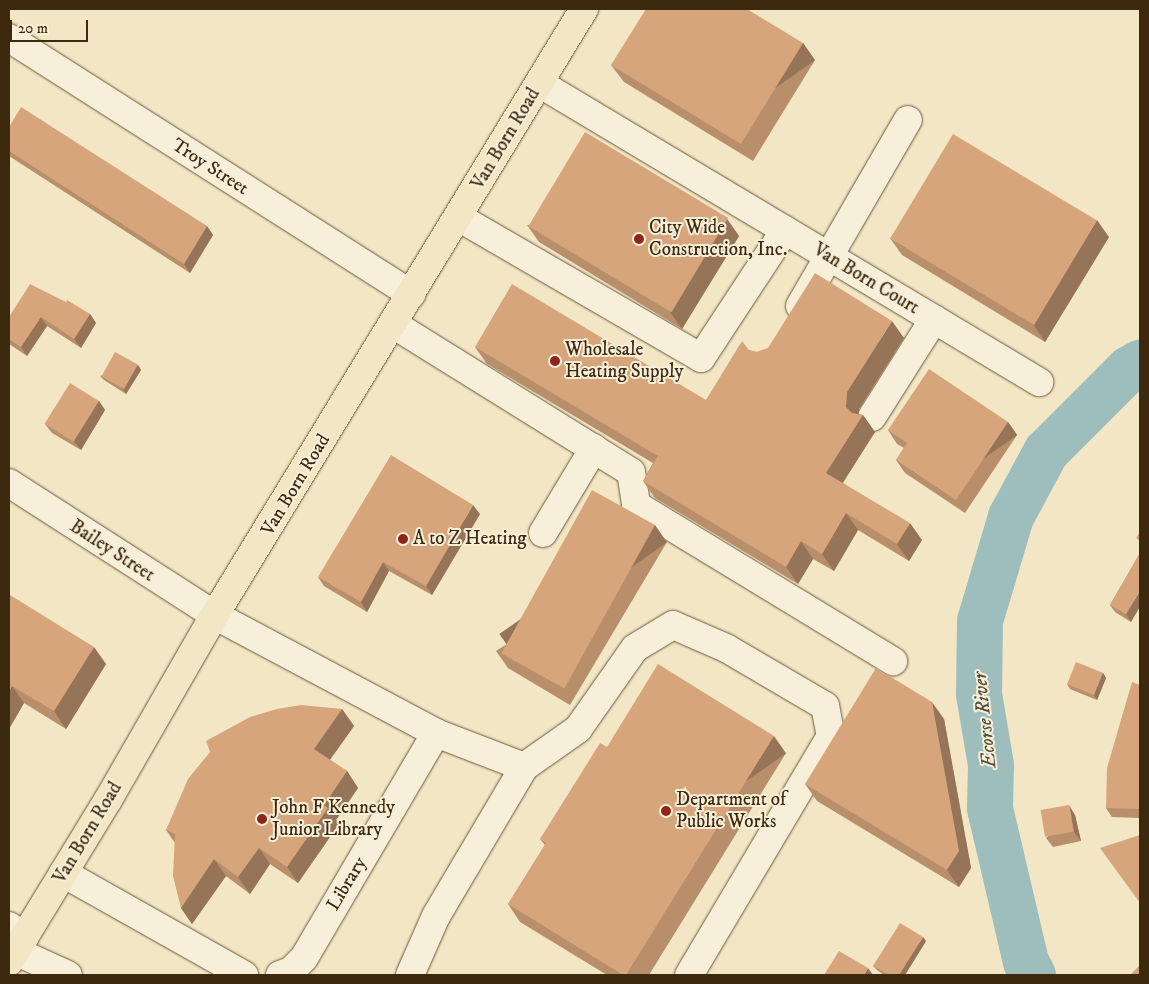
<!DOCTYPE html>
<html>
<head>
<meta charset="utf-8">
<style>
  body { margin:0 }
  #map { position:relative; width:1149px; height:984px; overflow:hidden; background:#f2e6c5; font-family:"IM FELL DW Pica",serif }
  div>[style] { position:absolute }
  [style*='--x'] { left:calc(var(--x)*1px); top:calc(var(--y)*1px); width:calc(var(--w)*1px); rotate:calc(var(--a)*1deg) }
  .river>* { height:46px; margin:-23px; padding:0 23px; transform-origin:23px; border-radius:23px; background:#9dbebc }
  .roads { filter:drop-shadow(0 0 1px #6a583c) drop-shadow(0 0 1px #6a583c) }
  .minor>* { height:28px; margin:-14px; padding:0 14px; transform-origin:14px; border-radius:14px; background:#f7efd9 }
  .major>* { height:28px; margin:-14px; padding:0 14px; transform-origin:14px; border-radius:14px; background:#f2e6c5 }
  .wall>* { inset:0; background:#b88e6b }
  .shaded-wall>* { inset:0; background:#967457; transform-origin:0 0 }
  .building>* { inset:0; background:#d6a57c; transform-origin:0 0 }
  .dots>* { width:14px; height:14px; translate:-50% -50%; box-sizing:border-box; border:2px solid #f7efd9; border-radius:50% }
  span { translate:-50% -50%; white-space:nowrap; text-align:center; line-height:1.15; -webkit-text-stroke:4px #f7efd9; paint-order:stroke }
  .street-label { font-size:19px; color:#3d290e }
  .poi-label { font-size:19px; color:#3d290e }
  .left { translate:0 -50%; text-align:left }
  .water-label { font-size:20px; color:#554e3a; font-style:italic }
  .frame { position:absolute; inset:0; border:10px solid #3d290e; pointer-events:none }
  .scale { position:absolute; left:10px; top:20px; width:78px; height:22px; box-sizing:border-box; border:2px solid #3d290e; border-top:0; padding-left:6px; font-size:15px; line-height:18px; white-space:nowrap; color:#3d290e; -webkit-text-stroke:4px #f7efd9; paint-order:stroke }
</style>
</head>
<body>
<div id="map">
  <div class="river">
    <i style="--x:1033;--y:975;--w:15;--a:-118"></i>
    <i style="--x:1026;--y:962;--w:158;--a:-103.2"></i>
    <i style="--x:990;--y:808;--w:43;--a:-88.7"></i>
    <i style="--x:991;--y:765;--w:72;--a:-99.6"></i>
    <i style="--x:979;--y:694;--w:73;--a:-89.2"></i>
    <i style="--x:980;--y:621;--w:109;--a:-73.4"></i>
    <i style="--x:1011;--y:517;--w:74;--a:-61.7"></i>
    <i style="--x:1046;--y:452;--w:117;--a:-45"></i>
    <i style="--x:1129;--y:369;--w:13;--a:-29"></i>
  </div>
  <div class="roads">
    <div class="minor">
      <i style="--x:9;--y:38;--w:477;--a:32.5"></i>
      <i style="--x:539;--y:83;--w:583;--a:30.88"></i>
      <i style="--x:458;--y:217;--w:281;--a:30.1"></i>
      <i style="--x:701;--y:358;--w:153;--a:-56.7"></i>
      <i style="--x:800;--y:306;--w:215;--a:-59.9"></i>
      <i style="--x:393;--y:324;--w:280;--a:31.9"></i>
      <i style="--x:631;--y:472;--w:33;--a:81"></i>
      <i style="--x:636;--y:505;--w:301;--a:31.3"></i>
      <i style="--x:872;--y:417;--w:116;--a:-57.7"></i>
      <i style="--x:9;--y:483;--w:246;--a:32.7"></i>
      <i style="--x:216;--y:616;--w:249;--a:28"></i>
      <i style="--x:436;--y:733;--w:94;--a:21.1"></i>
      <i style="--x:543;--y:533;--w:99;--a:-59"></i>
      <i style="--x:63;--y:873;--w:208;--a:29.4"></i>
      <i style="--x:9;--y:926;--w:19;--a:32"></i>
      <i style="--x:15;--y:951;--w:58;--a:24.4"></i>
      <i style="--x:280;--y:975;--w:12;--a:-20"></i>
      <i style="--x:291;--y:971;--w:18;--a:-45"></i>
      <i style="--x:304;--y:958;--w:261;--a:-59.6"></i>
      <i style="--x:410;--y:975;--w:64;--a:-66.2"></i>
      <i style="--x:436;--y:916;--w:173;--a:-59.4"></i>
      <i style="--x:524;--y:767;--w:66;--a:-35.1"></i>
      <i style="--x:578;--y:729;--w:99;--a:-54.9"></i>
      <i style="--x:635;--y:648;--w:44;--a:-31.2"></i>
      <i style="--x:673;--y:625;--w:58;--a:23.5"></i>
      <i style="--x:726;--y:648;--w:115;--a:30.4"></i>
      <i style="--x:825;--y:706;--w:31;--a:79"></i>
      <i style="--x:831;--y:736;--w:278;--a:120.7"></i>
    </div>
    <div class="major">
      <i style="--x:9;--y:962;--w:190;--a:-58.6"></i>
      <i style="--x:108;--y:800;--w:207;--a:-60.1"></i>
      <i style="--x:211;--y:621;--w:717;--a:-58.64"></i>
    </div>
  </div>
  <div class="wall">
    <i style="clip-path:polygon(803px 43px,815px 60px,753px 161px,624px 82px,611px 65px)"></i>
    <i style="clip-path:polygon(9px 127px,207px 226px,213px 235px,190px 273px,9px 156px)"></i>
    <i style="clip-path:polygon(727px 219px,739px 236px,682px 329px,539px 242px,527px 225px)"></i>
    <i style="clip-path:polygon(1109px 237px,1045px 342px,902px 255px,890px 238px)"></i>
    <i style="clip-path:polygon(90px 314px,96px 323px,81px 348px,47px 326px,27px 356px,9px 344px,9px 317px)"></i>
    <i style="clip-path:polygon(904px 338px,859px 409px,859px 414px,863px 415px,875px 432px,843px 483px,922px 540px,909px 561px,858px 530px,834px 571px,813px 559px,798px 584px,655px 498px,643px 481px,653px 463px,487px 364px,475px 347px,706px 400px,749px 350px,756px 352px)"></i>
    <i style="clip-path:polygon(138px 365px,141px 370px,126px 394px,104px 380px,100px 376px)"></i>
    <i style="clip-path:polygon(99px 401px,105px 410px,81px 450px,52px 433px,45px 424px)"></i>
    <i style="clip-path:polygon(1008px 422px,1017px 435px,965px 513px,905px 473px,896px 460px,904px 448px,897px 444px,888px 430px)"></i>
    <i style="clip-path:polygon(480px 514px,432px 595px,389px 571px,367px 612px,324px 586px,318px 577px)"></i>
    <i style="clip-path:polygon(667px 542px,570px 705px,508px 668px,496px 651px)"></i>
    <i style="clip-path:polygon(1140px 553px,1131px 622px,1115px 612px,1110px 605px)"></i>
    <i style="clip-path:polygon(9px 596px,106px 664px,66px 729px,24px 703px,9px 729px)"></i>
    <i style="clip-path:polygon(1103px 673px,1106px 678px,1097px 700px,1070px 689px,1067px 684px)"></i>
    <i style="clip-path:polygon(1140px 685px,1140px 818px,1112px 817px,1106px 808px)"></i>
    <i style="clip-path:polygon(342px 709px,354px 726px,330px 760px,347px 771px,358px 788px,336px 820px,339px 824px,298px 883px,270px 864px,250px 894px,226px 876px,192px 924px,181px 908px,175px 843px,166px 830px)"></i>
    <i style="clip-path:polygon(944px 719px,971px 868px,959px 887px,817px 801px,805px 784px)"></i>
    <i style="clip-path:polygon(607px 747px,786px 753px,649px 975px,607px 975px,520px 922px,508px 904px,545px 845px,540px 839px)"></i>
    <i style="clip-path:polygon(1075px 815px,1081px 841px,1053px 847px,1046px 838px)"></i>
    <i style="clip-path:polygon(926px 941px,905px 975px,884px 975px,877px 970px,873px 966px)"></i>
  </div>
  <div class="shaded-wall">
    <i style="left:803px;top:43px;width:21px;height:119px;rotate:55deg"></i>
    <i style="clip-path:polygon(727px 219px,739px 236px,682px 329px,670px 312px)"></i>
    <i style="clip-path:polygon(1097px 220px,1109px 237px,1045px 342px,1033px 324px)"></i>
    <i style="clip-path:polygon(207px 226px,213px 235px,190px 273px,184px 264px)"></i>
    <i style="clip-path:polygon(90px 314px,96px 323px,81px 348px,74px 339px)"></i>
    <i style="clip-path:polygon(41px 317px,47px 326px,27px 356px,21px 347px)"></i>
    <i style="clip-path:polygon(892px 321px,904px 338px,859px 409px,858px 421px,863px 415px,875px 432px,838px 490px,826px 473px,846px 407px,847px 392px)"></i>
    <i style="clip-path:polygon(138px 365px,141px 370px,126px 394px,123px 389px)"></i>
    <i style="clip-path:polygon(99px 401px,105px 410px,81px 450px,74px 441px)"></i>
    <i style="left:1008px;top:422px;width:16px;height:94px;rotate:55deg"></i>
    <i style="clip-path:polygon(473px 505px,480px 514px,432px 595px,426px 586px)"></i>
    <i style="clip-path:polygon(846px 513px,858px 530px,834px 571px,822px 554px)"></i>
    <i style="clip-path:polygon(910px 523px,922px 540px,909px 561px,897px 544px)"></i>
    <i style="left:655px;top:525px;width:21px;height:190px;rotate:55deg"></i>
    <i style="clip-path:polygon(801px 541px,813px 559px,798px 584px,786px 567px)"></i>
    <i style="clip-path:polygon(383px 562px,389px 571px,367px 612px,361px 602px)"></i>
    <i style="clip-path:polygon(1140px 591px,1140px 607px,1131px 622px,1126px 614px)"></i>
    <i style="clip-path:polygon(94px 647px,106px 664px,66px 729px,54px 711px)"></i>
    <i style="clip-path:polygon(1103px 673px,1106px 678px,1097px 700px,1094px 695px)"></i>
    <i style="clip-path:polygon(12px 686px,24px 703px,9px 729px,9px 692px)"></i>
    <i style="clip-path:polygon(932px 702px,944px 719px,971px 868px,959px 887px,947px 870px)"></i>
    <i style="clip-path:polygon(342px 709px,354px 726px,326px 765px,314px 749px)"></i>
    <i style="left:774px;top:736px;width:21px;height:281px;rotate:55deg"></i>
    <i style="clip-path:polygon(347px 771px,358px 788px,336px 820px,339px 824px,298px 883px,287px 867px,324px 805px)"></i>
    <i style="clip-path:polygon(1069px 805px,1075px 815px,1081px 841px,1074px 832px)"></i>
    <i style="clip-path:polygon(259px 848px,270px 864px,250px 894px,238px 877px)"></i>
    <i style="clip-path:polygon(214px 859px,226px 876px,192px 924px,181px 908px)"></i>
    <i style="clip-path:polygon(923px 937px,926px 941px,905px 975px,899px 975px)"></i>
    <i style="clip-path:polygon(868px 968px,873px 975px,864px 975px)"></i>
  </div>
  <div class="building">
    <i style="clip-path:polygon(646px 9px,747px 9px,803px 43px,741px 144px,611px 65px)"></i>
    <i style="clip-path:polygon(21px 107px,207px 226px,184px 264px,9px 151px,9px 127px)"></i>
    <i style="left:585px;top:132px;width:167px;height:110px;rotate:31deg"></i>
    <i style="left:953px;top:134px;width:168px;height:122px;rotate:31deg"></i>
    <i style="clip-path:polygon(815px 273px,892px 321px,847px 392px,846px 407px,852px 413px,863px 415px,826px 473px,910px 523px,897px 544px,846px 513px,822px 554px,801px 541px,786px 567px,643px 481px,658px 456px,475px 347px,512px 284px,706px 400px,742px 341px,749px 350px,756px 352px,768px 348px)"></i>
    <i style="clip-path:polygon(30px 284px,66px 302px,67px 300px,90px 314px,74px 339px,41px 317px,21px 347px,9px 339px,9px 317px)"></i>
    <i style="left:115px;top:352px;width:26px;height:28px;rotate:29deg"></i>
    <i style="clip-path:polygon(929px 369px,1008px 422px,956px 500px,896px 460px,907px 443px,888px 430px)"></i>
    <i style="left:70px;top:383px;width:34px;height:48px;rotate:32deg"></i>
    <i style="clip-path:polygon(391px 455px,473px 505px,426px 586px,383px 562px,361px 602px,318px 577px)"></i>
    <i style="left:592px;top:490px;width:72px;height:187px;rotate:29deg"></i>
    <i style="clip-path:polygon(1140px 532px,1140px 541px,1136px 538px)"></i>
    <i style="clip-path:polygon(1140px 553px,1140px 591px,1126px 614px,1110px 605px)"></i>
    <i style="clip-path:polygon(10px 595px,94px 647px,54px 711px,12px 686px,9px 692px,9px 596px)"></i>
    <i style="left:1076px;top:662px;width:29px;height:24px;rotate:22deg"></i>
    <i style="clip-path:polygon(658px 664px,774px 736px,626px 975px,623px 975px,508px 904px,546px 843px,540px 839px,600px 743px,607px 747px)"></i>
    <i style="clip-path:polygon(876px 668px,932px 702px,959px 851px,947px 870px,805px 784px)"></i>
    <i style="clip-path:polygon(1132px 682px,1140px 685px,1140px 809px,1106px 808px,1107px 768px)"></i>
    <i style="clip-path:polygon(301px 705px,342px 709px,314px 749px,347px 771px,324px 805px,328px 808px,287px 867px,259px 848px,238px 877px,214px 859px,181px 908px,173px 876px,175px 834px,166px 830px,188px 779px,210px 752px,206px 741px,250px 717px,277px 709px)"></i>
    <i style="left:1069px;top:805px;width:27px;height:29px;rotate:80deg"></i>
    <i style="clip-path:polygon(1140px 835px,1140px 903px,1100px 848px)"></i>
    <i style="clip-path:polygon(900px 923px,923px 937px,899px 975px,889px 975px,873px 966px)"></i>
    <i style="clip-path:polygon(839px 951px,868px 968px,864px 975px,824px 975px)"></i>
    <i style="clip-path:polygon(1140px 965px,1140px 975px,1130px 975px)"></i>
  </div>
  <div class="dots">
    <i style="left:639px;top:239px;background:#8f2418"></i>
    <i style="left:555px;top:361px;background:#8f2418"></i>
    <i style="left:403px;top:539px;background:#8f2418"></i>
    <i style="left:666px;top:811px;background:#8f2418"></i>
    <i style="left:262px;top:819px;background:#8f2418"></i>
  </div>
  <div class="street-label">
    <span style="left:506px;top:139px;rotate:-59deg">Van Born Road</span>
    <span style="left:210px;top:167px;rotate:33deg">Troy Street</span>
    <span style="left:866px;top:279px;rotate:31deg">Van Born Court</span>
    <span style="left:296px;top:485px;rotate:-59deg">Van Born Road</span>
    <span style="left:112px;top:551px;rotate:33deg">Bailey Street</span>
    <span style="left:88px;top:833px;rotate:-59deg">Van Born Road</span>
    <span style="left:347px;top:884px;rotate:-59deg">Library</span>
  </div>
  <div class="poi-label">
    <span class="left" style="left:649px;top:239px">City Wide<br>Construction, Inc.</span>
    <span class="left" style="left:565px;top:361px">Wholesale<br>Heating Supply</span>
    <span class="left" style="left:413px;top:539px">A to Z Heating</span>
    <span class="left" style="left:676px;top:811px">Department of<br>Public Works</span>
    <span class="left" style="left:272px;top:819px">John F Kennedy<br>Junior Library</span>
  </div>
  <div class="water-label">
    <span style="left:985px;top:720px;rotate:-96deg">Ecorse River</span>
  </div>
  <div class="frame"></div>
  <div class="scale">20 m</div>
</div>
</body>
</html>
